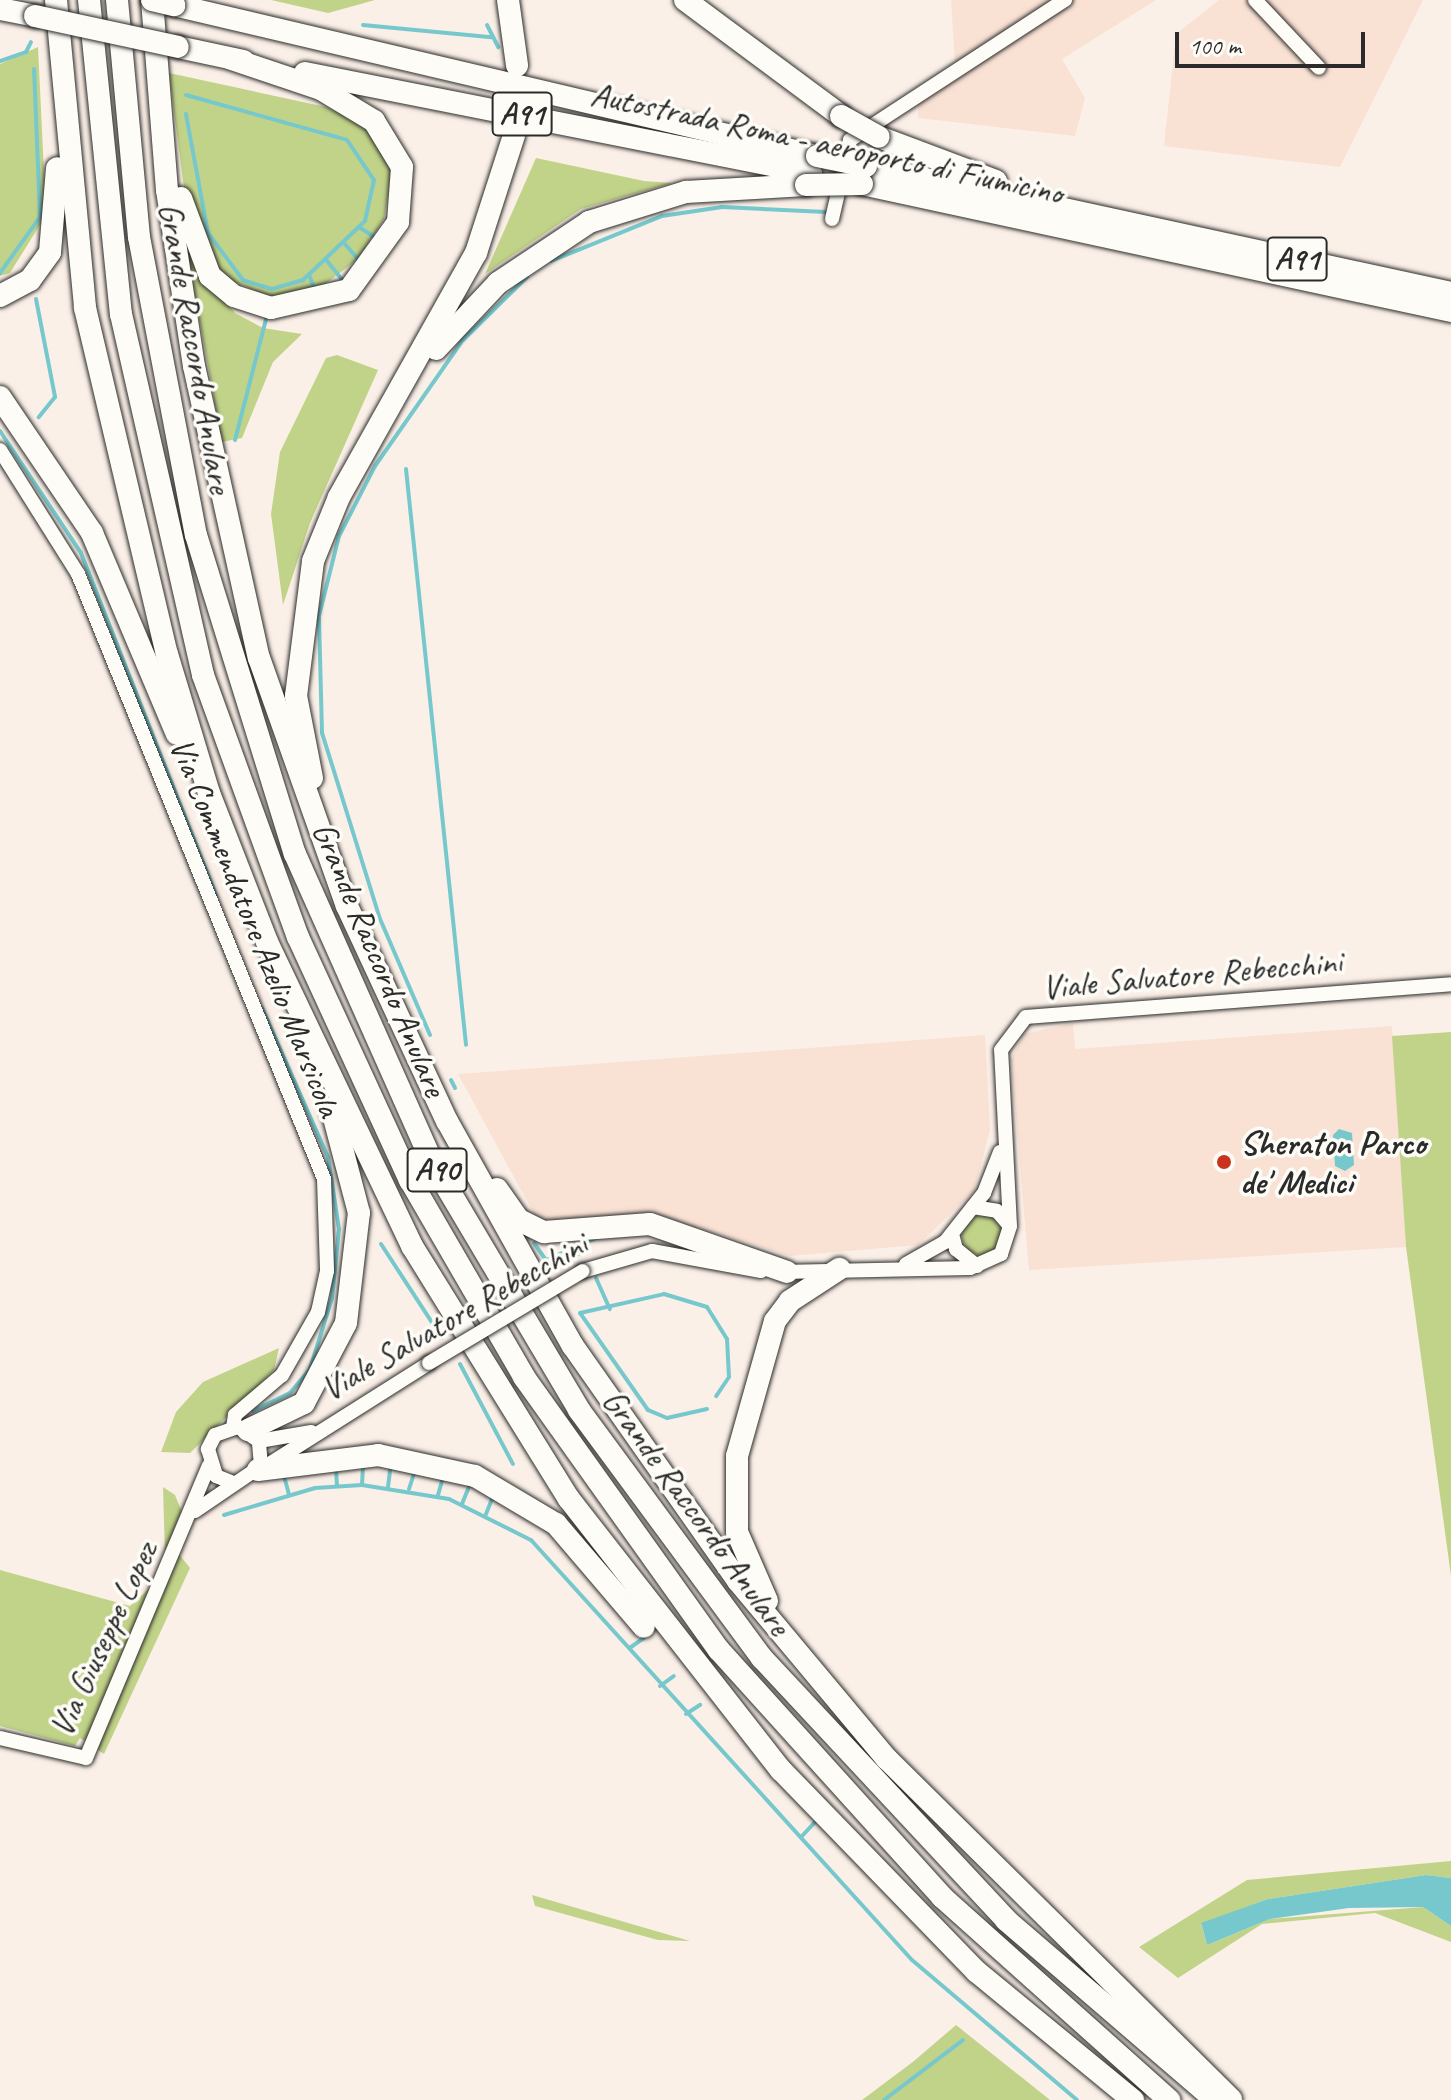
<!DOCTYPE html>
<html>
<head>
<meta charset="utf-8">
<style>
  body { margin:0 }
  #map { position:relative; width:1451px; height:2100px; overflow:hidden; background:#fbf0e7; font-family:Caveat,sans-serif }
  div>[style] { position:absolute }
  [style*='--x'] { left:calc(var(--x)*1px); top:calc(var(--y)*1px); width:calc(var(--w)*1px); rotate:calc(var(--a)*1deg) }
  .built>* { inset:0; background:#f9e1d4 }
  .green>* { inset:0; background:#c1d388 }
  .round { border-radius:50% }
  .water>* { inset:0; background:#76c8cd }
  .stream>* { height:4px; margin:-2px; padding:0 2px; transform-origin:2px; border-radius:2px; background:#76c8cd }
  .roads { filter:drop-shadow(0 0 2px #2b2b2b) drop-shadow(0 0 2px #2b2b2b) }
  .minor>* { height:14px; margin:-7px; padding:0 7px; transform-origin:7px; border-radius:7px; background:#fdfcf7 }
  .highway>* { height:22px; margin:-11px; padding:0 11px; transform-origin:11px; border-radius:11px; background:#fdfcf7 }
  .bridges { filter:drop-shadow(0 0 2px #2b2b2b) drop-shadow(0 0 2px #2b2b2b) }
  .minor-bridge>* { height:14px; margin:-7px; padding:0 7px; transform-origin:7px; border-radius:7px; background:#fdfcf7 }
  .highway-bridge>* { height:22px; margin:-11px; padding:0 11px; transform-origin:11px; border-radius:11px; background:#fdfcf7 }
  .dots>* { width:22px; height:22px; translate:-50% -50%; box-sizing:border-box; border:4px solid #fdfcf7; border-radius:50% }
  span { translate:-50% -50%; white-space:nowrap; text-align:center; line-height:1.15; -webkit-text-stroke:7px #fdfcf7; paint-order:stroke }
  .shield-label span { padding:2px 6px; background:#fdfcf7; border:2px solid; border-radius:6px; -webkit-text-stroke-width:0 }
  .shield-label { font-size:32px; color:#2b2b2b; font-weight:700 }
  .street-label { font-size:34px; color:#2b2b2b }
  .poi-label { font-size:34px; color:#2b2b2b; font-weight:700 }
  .left { translate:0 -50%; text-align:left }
  .scale { position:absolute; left:1175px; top:32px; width:190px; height:36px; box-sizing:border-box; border:4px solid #2b2b2b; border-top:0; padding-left:10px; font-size:24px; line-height:28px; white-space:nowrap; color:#2b2b2b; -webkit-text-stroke:6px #fdfcf7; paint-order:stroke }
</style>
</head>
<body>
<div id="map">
  <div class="built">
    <i style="clip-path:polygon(951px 0,1156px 0,1062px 59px,1085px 98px,1075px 136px,918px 118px,918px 103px,956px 80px)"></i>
    <i style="clip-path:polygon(1219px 0,1423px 0,1340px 167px,1164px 146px,1176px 34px)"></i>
    <i style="clip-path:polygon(1073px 1023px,1075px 1049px,1392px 1026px,1406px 1247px,1029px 1270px,1011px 1060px,1024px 1034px)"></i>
    <i style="clip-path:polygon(985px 1035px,990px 1130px,974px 1191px,918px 1245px,790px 1256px,655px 1215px,539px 1223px,458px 1074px)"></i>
  </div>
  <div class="green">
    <i style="clip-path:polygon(271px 0,375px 0,328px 13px)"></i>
    <i style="clip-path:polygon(38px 47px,46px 215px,10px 273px,0 276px,0 64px)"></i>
    <i style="clip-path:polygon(169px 73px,326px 107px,363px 124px,393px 166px,384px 219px,358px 259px,324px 285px,275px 299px,220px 276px,185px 196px)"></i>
    <i style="clip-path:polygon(536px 158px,644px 181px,672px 183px,581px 209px,485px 274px)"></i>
    <i style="clip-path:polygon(188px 257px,235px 313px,263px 328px,302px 334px,273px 362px,242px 438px,222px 442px)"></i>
    <i style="clip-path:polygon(337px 355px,378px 370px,310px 523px,283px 605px,271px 514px,280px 452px,326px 358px)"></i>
    <i style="clip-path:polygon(1451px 1032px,1451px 1576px,1406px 1247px,1392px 1036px)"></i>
    <i class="round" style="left:962px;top:1215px;width:40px;height:40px"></i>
    <i style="clip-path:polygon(279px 1348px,274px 1370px,190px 1453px,161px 1452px,176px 1412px,203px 1382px)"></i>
    <i style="clip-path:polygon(163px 1487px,175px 1495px,186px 1522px,175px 1549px,190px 1568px,104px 1754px,80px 1738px,75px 1746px,0 1726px,0 1570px,130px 1606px,155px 1583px,165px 1556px)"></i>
    <i style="clip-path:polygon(1451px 1861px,1451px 1878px,1426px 1875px,1268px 1899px,1201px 1924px,1207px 1945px,1270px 1919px,1423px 1907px,1451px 1926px,1451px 1942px,1375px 1913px,1262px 1924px,1178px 1978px,1139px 1947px,1247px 1880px)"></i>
    <i style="clip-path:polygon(532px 1895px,690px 1941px,658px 1940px,535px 1906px)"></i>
    <i style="clip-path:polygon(956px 2025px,1050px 2100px,862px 2100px,914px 2061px)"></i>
  </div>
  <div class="water">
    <i style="clip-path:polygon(1339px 1129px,1352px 1133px,1354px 1165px,1345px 1171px,1335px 1166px,1333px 1135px)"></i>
    <i style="clip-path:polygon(1426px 1875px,1451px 1878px,1451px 1926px,1423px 1907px,1349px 1908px,1270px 1919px,1207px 1945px,1201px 1923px,1268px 1899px)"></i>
  </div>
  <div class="stream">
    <i style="--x:363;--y:25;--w:129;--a:5.4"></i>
    <i style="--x:487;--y:25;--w:25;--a:63"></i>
    <i style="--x:0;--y:61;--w:28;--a:-19"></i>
    <i style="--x:26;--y:52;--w:11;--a:-63"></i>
    <i style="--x:186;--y:95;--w:167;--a:15.6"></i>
    <i style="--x:347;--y:140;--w:48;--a:56"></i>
    <i style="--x:374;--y:180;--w:42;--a:102.4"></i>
    <i style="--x:365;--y:221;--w:86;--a:136.4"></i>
    <i style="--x:303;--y:280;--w:32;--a:164"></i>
    <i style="--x:272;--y:289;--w:30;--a:-163"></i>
    <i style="--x:243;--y:280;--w:59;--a:-126.7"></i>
    <i style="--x:208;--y:233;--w:121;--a:-100.5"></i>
    <i style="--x:359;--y:227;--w:20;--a:33"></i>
    <i style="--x:344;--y:243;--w:23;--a:49"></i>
    <i style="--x:327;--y:261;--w:26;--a:51"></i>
    <i style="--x:551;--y:261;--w:120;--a:-22.1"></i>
    <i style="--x:662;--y:216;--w:61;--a:-8.5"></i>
    <i style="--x:722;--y:207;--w:104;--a:2.8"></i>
    <i style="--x:0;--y:273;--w:69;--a:-54.5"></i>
    <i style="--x:40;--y:217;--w:148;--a:-92.3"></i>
    <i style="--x:309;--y:275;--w:17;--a:69"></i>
    <i style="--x:36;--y:299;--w:100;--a:79"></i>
    <i style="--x:55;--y:397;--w:26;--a:129"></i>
    <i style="--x:0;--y:431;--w:146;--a:56.4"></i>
    <i style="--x:81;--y:553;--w:369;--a:68.5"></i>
    <i style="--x:235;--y:440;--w:129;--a:-75.6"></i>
    <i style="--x:406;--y:469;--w:579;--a:84.05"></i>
    <i style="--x:430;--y:1035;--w:126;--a:-113.3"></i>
    <i style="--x:380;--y:919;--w:195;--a:-107.3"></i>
    <i style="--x:322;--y:733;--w:117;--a:-91.5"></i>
    <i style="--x:319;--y:616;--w:82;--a:-76"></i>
    <i style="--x:339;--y:536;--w:79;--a:-62.8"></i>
    <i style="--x:375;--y:466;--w:154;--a:-55.1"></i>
    <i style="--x:463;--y:340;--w:90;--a:-44.5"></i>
    <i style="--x:451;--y:1080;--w:9;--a:63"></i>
    <i style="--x:534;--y:1243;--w:21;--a:55"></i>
    <i style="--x:546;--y:1260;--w:55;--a:-23.7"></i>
    <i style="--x:381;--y:1244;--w:112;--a:57"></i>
    <i style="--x:573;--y:1247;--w:9;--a:54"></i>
    <i style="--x:596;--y:1278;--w:34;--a:66"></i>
    <i style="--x:460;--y:1364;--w:113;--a:62.1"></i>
    <i style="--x:707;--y:1409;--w:41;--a:167.3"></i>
    <i style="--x:667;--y:1418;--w:21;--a:-157"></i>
    <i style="--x:648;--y:1410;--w:118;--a:-125"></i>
    <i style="--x:580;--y:1313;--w:86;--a:-12.7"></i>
    <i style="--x:664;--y:1294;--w:45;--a:16.8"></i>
    <i style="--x:707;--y:1307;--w:38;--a:58"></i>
    <i style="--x:727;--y:1339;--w:38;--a:87"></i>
    <i style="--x:729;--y:1377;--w:23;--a:124"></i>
    <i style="--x:253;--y:1411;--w:41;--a:-25.9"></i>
    <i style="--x:290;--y:1393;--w:31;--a:-50"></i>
    <i style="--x:310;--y:1369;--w:74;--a:-72.8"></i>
    <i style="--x:332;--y:1298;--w:69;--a:-84.2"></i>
    <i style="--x:339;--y:1229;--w:73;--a:-98.7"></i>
    <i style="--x:328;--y:1157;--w:163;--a:-113.9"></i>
    <i style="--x:336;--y:1468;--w:17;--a:87"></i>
    <i style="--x:284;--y:1476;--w:20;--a:75"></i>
    <i style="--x:362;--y:1485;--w:22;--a:-87"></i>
    <i style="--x:388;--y:1487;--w:23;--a:-83"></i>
    <i style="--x:409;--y:1489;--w:19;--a:-72"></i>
    <i style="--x:438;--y:1495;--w:19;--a:-74"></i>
    <i style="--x:462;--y:1504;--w:24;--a:-68"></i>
    <i style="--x:486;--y:1514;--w:18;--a:-68"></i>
    <i style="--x:224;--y:1515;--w:95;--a:-16.5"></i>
    <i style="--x:315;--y:1488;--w:47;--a:-3.7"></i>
    <i style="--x:362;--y:1485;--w:88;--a:9.1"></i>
    <i style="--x:449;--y:1499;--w:92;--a:26.6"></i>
    <i style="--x:531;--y:1540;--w:567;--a:47.79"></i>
    <i style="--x:912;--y:1960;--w:216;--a:40.3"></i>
    <i style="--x:631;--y:1647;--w:16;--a:-35"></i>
    <i style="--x:660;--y:1686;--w:17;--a:-36"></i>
    <i style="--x:686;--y:1714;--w:17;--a:-33"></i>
    <i style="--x:802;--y:1836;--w:18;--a:-47"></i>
    <i style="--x:884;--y:2100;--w:99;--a:-37.2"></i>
  </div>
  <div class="roads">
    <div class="minor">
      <i style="--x:1255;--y:0;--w:93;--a:46.7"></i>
      <i style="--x:832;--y:219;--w:81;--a:-77.2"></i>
      <i style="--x:850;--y:140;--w:257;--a:-33.1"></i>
      <i style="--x:0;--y:450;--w:146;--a:57.8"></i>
      <i style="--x:78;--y:574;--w:653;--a:67.87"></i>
      <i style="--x:324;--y:1179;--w:92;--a:88.1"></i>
      <i style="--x:327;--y:1271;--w:42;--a:102.4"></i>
      <i style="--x:318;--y:1312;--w:73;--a:119.7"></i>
      <i style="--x:282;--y:1375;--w:62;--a:139.6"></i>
      <i style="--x:235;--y:1415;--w:12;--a:99"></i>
      <i style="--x:973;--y:1207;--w:24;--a:9"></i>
      <i style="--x:997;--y:1211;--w:18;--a:49"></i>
      <i style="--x:952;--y:1234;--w:16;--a:75"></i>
      <i style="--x:956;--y:1249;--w:27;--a:39"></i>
      <i style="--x:906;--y:1264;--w:45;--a:-29.4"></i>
      <i style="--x:945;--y:1242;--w:63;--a:-51.5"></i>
      <i style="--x:984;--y:1193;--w:44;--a:-68.7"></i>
      <i style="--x:583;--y:1271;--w:72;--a:-16.2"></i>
      <i style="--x:652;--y:1251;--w:111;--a:10.4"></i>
      <i style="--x:781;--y:1272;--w:189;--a:-1.2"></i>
      <i style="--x:970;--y:1268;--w:34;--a:-24"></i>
      <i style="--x:1001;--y:1254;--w:29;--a:-72"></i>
      <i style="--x:1010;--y:1226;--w:176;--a:-92.9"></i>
      <i style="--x:1001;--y:1050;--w:41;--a:-52.9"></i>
      <i style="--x:1026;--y:1017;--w:426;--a:-4.4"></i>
      <i style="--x:259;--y:1441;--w:53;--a:-9.8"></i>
      <i style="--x:271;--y:1463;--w:187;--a:-32.3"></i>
      <i style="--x:195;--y:1511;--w:80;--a:-34.3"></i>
      <i style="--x:261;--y:1466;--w:25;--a:-95"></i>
      <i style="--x:259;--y:1441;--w:25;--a:-146"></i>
      <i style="--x:238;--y:1427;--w:24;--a:161"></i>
      <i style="--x:215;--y:1435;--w:16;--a:117"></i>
      <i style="--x:208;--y:1449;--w:28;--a:73"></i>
      <i style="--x:216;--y:1476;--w:18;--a:22"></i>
      <i style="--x:0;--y:1738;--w:88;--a:13.1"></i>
      <i style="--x:86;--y:1758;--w:317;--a:-67.2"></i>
    </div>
    <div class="highway">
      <i style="--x:56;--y:0;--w:309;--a:84.6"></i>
      <i style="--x:85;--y:308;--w:356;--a:76.7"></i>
      <i style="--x:167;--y:654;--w:145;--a:73.2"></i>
      <i style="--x:209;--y:793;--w:160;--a:68.7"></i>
      <i style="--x:267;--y:942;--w:337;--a:64.5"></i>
      <i style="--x:412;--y:1246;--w:298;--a:58.2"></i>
      <i style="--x:569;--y:1499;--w:344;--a:52"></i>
      <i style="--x:781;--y:1770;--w:281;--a:45.9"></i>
      <i style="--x:977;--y:1972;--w:202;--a:39.4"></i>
      <i style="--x:89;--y:0;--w:316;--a:84.2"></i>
      <i style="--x:121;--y:314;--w:370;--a:77.2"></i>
      <i style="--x:203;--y:675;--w:279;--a:70.1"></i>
      <i style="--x:298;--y:937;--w:268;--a:65.3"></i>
      <i style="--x:410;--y:1180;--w:228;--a:59.9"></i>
      <i style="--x:524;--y:1377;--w:335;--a:54.5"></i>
      <i style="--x:719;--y:1650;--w:333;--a:47.9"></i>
      <i style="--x:942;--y:1897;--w:305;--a:41.8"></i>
      <i style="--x:117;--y:0;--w:238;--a:84.7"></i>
      <i style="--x:139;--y:237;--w:303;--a:79.2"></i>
      <i style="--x:196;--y:535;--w:334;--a:72.8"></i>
      <i style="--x:295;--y:854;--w:337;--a:66"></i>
      <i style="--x:432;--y:1162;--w:288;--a:59.3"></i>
      <i style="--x:579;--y:1410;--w:308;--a:53.6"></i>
      <i style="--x:762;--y:1658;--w:358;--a:47"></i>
      <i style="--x:1006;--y:1920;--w:276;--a:40.7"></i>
      <i style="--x:152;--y:0;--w:191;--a:85.5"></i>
      <i style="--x:167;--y:190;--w:178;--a:81.3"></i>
      <i style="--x:194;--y:366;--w:299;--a:77.5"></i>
      <i style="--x:259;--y:658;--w:263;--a:70.5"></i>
      <i style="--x:347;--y:906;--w:237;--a:65.1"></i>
      <i style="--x:447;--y:1121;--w:258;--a:60.8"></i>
      <i style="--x:573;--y:1346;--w:287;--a:54.9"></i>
      <i style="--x:738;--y:1581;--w:232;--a:50.1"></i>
      <i style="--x:887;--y:1759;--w:484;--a:44.7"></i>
      <i style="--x:508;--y:0;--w:66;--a:82.1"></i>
      <i style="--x:685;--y:0;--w:194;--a:36.6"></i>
      <i style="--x:174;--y:5;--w:660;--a:13.22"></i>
      <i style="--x:0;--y:9;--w:36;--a:11"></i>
      <i style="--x:178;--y:47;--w:67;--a:12"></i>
      <i style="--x:305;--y:73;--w:516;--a:11.18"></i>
      <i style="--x:879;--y:137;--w:125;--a:20.6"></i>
      <i style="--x:866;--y:166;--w:599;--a:12.25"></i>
      <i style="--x:862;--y:184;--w:603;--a:12.17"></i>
      <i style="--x:181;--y:198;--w:83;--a:69.6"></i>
      <i style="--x:210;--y:276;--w:31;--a:40"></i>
      <i style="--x:234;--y:296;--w:39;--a:18"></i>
      <i style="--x:271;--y:308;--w:80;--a:-13"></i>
      <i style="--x:349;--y:290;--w:84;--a:-54.2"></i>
      <i style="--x:398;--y:222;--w:55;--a:-85.8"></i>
      <i style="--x:402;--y:167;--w:54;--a:-121.3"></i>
      <i style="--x:374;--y:121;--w:62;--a:-148.9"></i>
      <i style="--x:321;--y:89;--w:94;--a:-161.4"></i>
      <i style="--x:0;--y:296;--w:34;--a:-28"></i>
      <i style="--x:30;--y:280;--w:34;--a:-54"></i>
      <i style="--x:50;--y:252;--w:84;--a:-85.2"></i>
      <i style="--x:436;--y:349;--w:91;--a:-46.8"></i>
      <i style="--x:498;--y:283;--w:110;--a:-33.8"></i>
      <i style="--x:589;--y:222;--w:102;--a:-17.2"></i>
      <i style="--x:686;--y:192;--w:120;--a:-3.3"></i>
      <i style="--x:0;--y:397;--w:164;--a:55.9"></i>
      <i style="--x:92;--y:533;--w:218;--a:67.1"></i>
      <i style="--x:312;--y:778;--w:84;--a:-101"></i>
      <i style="--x:296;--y:696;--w:136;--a:-82.8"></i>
      <i style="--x:313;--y:561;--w:69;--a:-67.9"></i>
      <i style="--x:339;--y:497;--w:280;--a:-60.7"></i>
      <i style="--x:476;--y:253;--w:124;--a:-72.1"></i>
      <i style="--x:497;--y:1189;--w:38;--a:55"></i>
      <i style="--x:519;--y:1220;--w:28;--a:26"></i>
      <i style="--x:544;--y:1232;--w:106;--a:-4.3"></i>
      <i style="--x:650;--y:1224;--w:145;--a:19.3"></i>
      <i style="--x:248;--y:1430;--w:62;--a:-25.7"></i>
      <i style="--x:304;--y:1403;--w:90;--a:-62.3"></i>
      <i style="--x:346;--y:1323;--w:111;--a:-83.3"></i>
      <i style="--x:359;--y:1213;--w:106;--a:-104.7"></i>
      <i style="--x:258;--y:1470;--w:121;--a:-7.1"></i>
      <i style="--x:378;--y:1455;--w:99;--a:12.2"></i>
      <i style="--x:475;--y:1476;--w:94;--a:30.7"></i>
      <i style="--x:556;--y:1524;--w:135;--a:49.5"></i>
      <i style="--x:767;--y:1601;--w:75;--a:-113.5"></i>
      <i style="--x:737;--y:1532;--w:76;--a:-90"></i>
      <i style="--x:737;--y:1456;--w:140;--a:-74.3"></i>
      <i style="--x:775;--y:1321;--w:25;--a:-53"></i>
      <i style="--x:790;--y:1301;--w:59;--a:-33.1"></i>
    </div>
  </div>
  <div class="bridges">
    <div class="minor-bridge">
      <i style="--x:429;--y:1363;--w:179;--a:-30.9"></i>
    </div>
    <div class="highway-bridge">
      <i style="--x:152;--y:0;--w:23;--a:13"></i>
      <i style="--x:35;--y:16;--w:146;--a:12.2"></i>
      <i style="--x:841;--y:116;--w:43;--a:28.9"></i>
      <i style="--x:817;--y:156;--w:50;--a:11.5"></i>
      <i style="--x:806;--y:185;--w:56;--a:-1"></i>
    </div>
  </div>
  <div class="dots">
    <i style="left:1224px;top:1162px;background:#c8321e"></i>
  </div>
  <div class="shield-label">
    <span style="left:522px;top:114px">A91</span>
    <span style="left:1297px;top:259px">A91</span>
    <span style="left:437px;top:1170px">A90</span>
  </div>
  <div class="street-label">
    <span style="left:827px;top:143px;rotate:12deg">Autostrada Roma - aeroporto di Fiumicino</span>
    <span style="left:196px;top:348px;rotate:80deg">Grande Raccordo Anulare</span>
    <span style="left:256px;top:927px;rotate:68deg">Via Commendatore Azelio Marsicola</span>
    <span style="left:380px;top:959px;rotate:67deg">Grande Raccordo Anulare</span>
    <span style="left:1192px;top:974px;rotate:-5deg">Viale Salvatore Rebecchini</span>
    <span style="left:454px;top:1316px;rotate:-30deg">Viale Salvatore Rebecchini</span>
    <span style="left:697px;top:1512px;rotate:54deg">Grande Raccordo Anulare</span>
    <span style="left:103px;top:1639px;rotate:-65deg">Via Giuseppe Lopez</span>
  </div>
  <div class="poi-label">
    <span class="left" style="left:1240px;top:1162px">Sheraton Parco<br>de' Medici</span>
  </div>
  <div class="scale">100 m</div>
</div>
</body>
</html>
